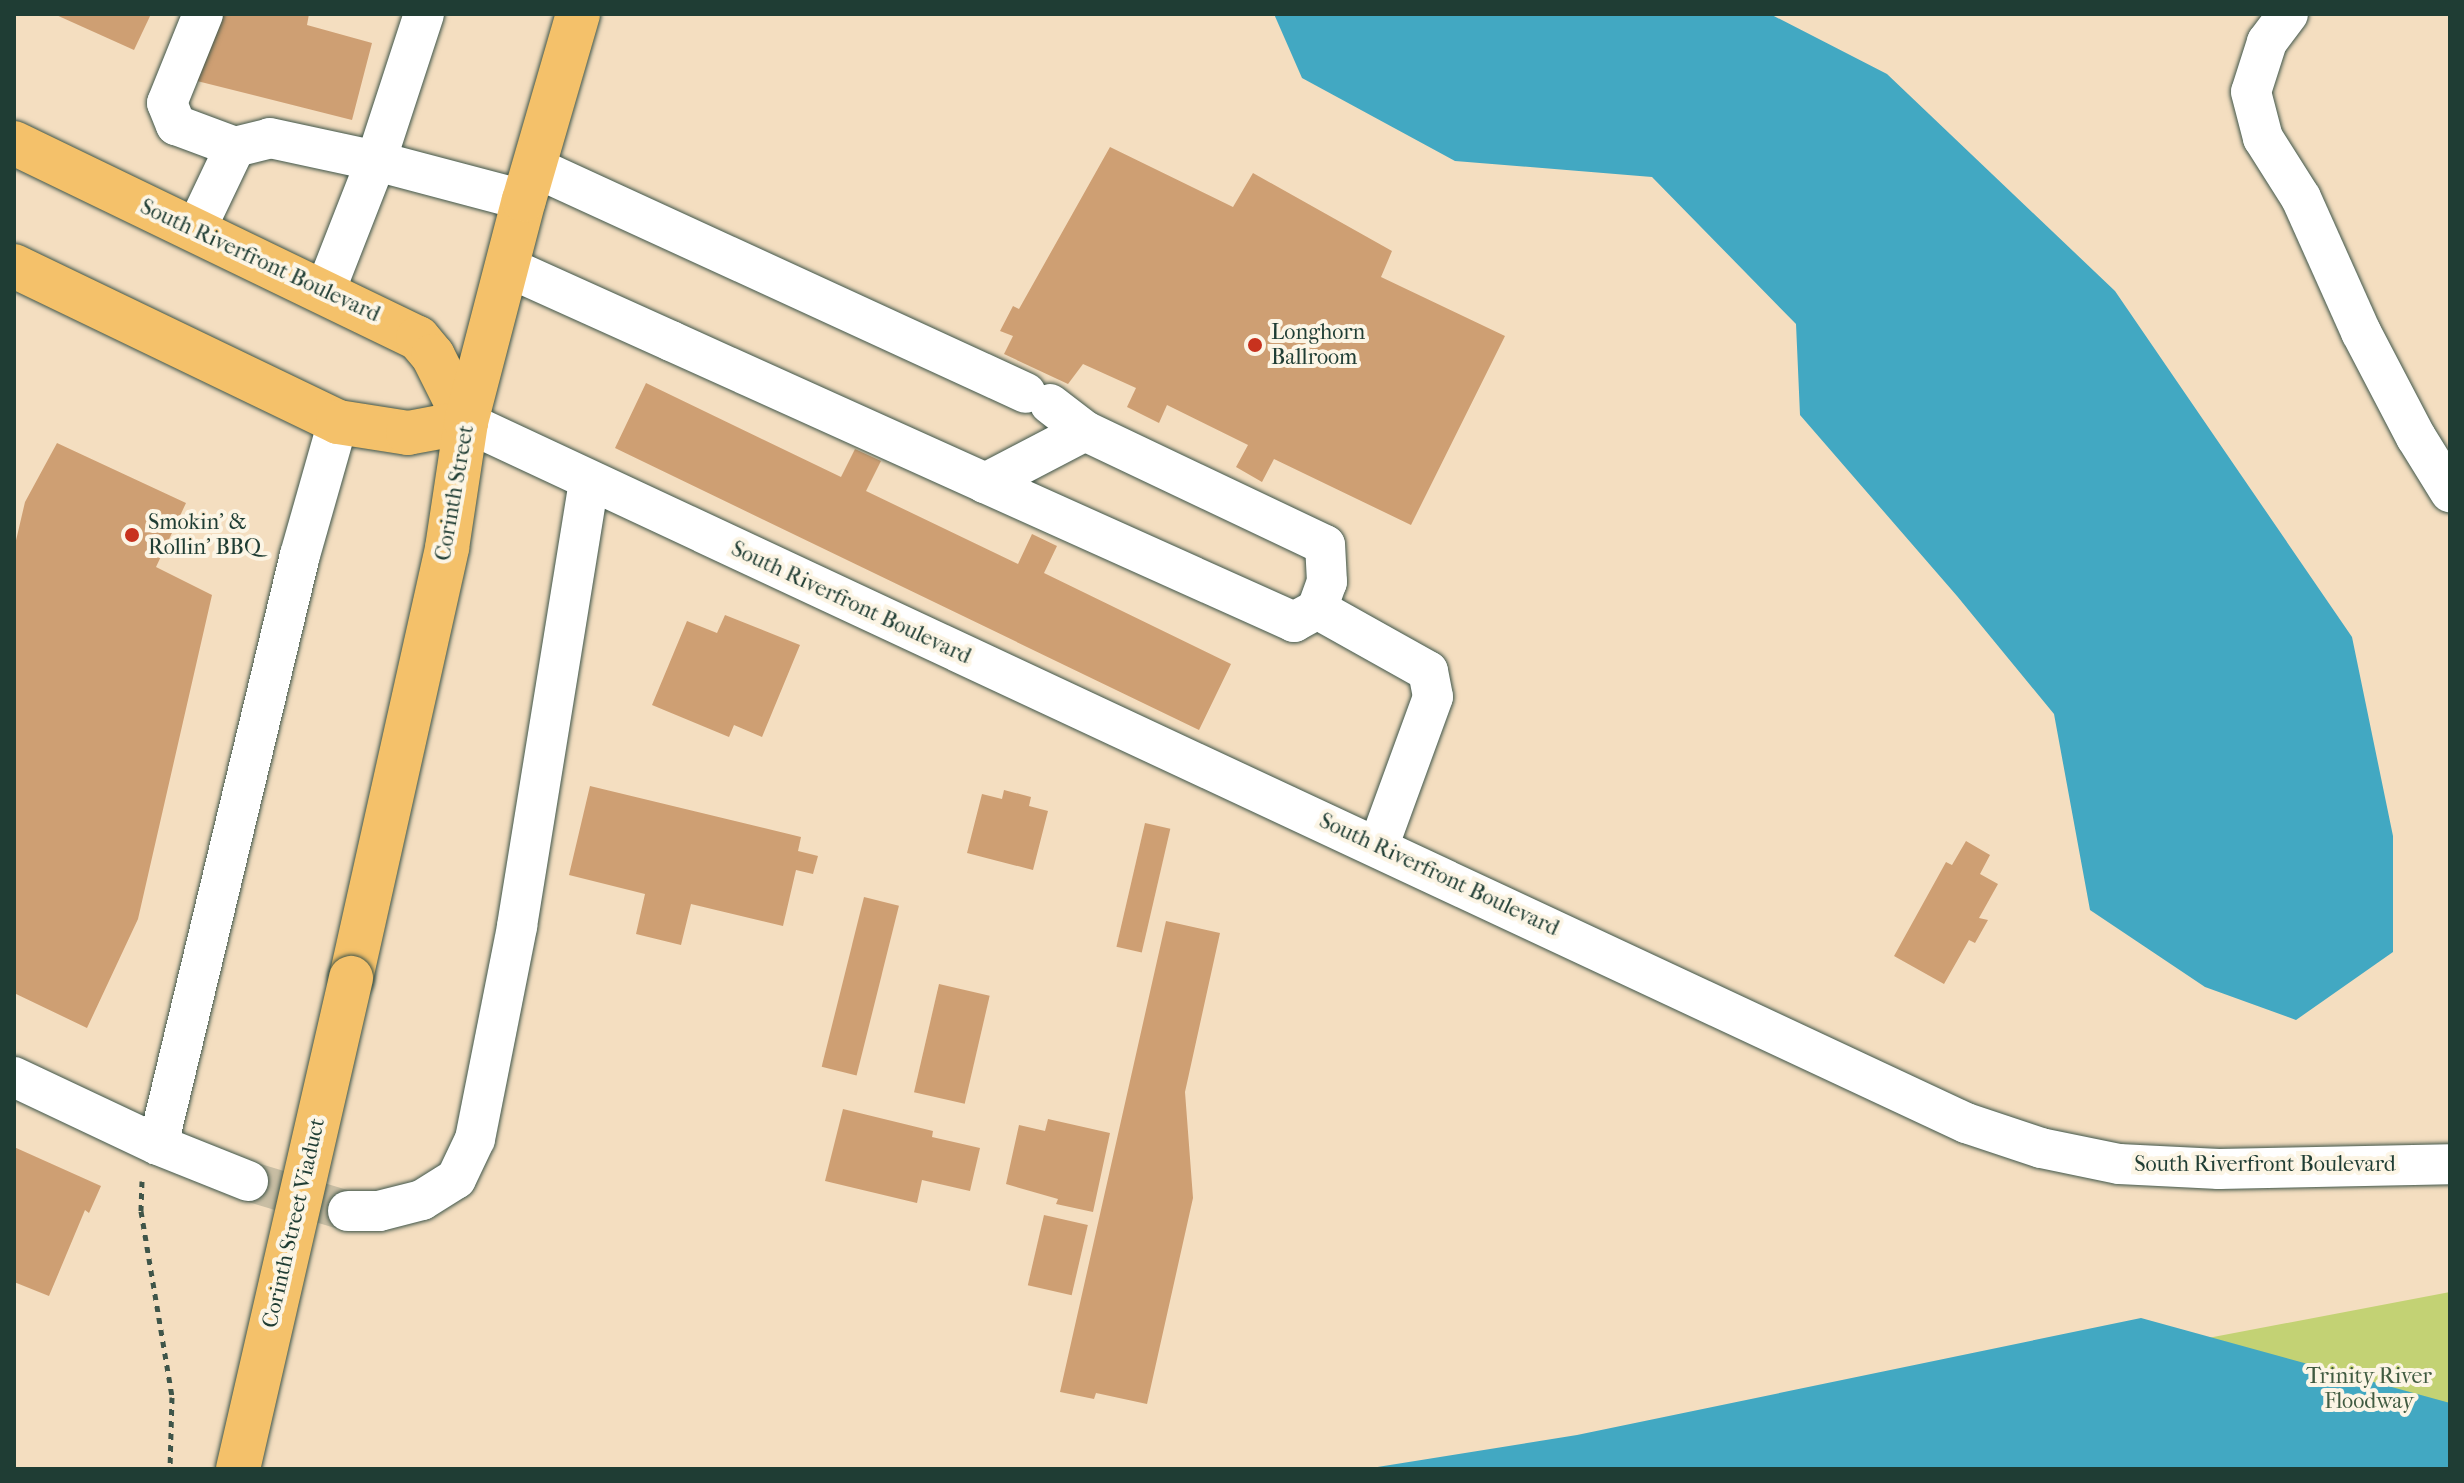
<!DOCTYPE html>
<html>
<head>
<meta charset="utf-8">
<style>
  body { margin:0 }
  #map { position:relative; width:2464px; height:1483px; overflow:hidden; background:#f4dec0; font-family:"IM FELL French Canon",serif }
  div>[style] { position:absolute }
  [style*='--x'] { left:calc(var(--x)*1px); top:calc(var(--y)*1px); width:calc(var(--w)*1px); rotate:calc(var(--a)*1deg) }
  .green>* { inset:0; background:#c3d274 }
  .water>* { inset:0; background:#42a8c2 }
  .building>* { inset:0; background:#ce9f73; transform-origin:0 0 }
  .minor-tunnel>* { height:40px; margin-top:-20px; transform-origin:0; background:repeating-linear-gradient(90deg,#c9bea4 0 40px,transparent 0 60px) }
  .path>* { height:5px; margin-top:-2.5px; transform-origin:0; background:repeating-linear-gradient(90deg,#3f5549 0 6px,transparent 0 12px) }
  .roads { filter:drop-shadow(0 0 2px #3f5549) drop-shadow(0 0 2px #3f5549) }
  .minor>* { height:40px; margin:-20px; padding:0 20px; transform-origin:20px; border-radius:20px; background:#fff }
  .major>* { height:44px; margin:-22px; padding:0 22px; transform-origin:22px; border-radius:22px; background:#f4c16a }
  .bridges { filter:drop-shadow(0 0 2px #3f5549) drop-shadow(0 0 2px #3f5549) }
  .major-bridge>* { height:44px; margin:-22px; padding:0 22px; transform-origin:22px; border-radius:22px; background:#f4c16a }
  .dots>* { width:22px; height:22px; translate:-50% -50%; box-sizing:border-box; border:4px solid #fcf5e5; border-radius:50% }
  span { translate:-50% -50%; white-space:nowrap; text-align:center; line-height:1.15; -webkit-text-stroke:8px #fcf5e5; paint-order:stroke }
  .street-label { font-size:22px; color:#1f3d34 }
  .poi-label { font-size:22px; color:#1f3d34 }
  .left { translate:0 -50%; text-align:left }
  .park-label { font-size:22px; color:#405b41 }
  .frame { position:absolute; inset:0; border:16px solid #1f3d34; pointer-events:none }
</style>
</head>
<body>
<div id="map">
  <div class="green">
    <i style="clip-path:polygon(2450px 1292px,2450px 1469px,1518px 1469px)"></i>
  </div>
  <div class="water">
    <i style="clip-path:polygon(1274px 14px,1770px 14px,1887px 74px,2115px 291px,2352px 637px,2393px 836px,2393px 952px,2296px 1020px,2205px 987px,2090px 910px,2054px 714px,1957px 596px,1800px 415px,1796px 324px,1652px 177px,1455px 161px,1302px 78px)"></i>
    <i style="clip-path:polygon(2141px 1318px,2450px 1403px,2450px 1469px,1365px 1469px,1577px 1435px)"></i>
  </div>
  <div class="building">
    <i style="clip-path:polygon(54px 14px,151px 14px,134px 50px)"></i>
    <i style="clip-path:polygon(211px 14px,309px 14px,307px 25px,372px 43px,352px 120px,193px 80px)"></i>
    <i style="clip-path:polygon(1110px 147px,1233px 207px,1253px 173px,1392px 251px,1381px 277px,1505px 336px,1411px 525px,1274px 459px,1262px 482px,1236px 467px,1248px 445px,1167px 405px,1159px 423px,1127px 407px,1136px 388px,1083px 364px,1068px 384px,1004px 354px,1013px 336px,1000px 331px,1013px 306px,1019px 309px)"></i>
    <i style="clip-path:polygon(646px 383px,841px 477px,855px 449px,881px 461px,866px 491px,1018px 564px,1032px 534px,1057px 546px,1044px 573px,1231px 664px,1199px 730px,615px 448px)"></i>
    <i style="clip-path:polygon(57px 443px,186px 503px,156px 567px,212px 595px,138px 919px,87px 1028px,14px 993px,14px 549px,25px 502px)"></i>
    <i style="clip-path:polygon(725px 615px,800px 645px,762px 737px,734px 725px,729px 737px,652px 705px,687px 621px,717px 633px)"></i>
    <i style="clip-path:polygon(590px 786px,801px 837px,798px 851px,818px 856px,813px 874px,796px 870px,783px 926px,691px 904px,681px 945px,636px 934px,645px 894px,569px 875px)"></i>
    <i style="clip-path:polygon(1004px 790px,1031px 797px,1029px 806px,1048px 811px,1033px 870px,967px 853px,982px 794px,1002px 799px)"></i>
    <i style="left:1145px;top:823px;width:26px;height:127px;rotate:13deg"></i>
    <i style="clip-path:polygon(1966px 841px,1990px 855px,1980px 874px,1998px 884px,1979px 918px,1988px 920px,1975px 943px,1969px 940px,1944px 984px,1894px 956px,1946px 862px,1952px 865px)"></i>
    <i style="left:864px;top:897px;width:36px;height:175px;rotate:14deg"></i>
    <i style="clip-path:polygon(1166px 921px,1220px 933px,1185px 1092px,1193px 1198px,1147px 1404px,1096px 1393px,1094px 1399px,1060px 1392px)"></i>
    <i style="left:939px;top:984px;width:52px;height:111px;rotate:13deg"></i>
    <i style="clip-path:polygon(843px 1109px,933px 1131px,932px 1137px,980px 1148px,970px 1191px,922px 1180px,917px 1203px,825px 1181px)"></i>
    <i style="clip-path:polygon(1048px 1119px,1110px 1133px,1093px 1212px,1056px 1204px,1058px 1199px,1006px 1184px,1019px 1125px,1045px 1131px)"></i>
    <i style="clip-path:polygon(14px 1147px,101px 1186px,89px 1213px,85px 1210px,49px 1296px,14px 1282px)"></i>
    <i style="left:1044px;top:1215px;width:45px;height:72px;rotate:13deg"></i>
  </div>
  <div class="minor-tunnel">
    <i style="--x:248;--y:1181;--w:104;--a:16.7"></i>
  </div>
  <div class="path">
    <i style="--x:142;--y:1181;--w:30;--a:92"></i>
    <i style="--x:141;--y:1211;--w:189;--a:80.5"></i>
    <i style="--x:172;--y:1397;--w:72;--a:91.6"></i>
  </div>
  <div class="roads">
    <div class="minor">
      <i style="--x:203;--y:14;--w:96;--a:112"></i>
      <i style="--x:167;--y:103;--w:24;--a:68"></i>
      <i style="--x:176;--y:125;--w:63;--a:20.4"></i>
      <i style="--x:424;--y:14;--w:155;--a:108.1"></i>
      <i style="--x:376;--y:161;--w:153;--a:14.8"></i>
      <i style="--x:2288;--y:14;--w:35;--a:127"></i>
      <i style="--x:2267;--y:42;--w:52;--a:107.7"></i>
      <i style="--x:2251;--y:92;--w:48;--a:75.4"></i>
      <i style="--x:2263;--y:138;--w:71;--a:57.7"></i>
      <i style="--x:2301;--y:198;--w:147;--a:65.9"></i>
      <i style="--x:2361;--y:332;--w:119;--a:62.4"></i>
      <i style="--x:2416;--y:437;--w:65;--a:58.3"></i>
      <i style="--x:534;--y:167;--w:541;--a:24.67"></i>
      <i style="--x:195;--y:231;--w:93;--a:-64.5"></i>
      <i style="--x:235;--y:147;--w:36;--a:-14"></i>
      <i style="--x:270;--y:138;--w:108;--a:12.2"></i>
      <i style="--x:376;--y:161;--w:140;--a:111.4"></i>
      <i style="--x:507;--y:267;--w:180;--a:24.3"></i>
      <i style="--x:671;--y:341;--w:345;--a:24.3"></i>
      <i style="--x:985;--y:483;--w:339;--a:24.2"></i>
      <i style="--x:1294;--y:622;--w:26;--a:-29"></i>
      <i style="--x:1317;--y:609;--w:29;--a:-70"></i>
      <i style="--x:1327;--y:582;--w:37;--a:-93"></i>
      <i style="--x:1325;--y:545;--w:266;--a:-154.6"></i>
      <i style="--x:1085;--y:431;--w:113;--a:152.5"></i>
      <i style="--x:1050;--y:404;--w:44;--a:37.6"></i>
      <i style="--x:466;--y:422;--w:1656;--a:25.05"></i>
      <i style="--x:1966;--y:1123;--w:79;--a:18.4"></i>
      <i style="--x:2041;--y:1148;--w:80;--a:11.6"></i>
      <i style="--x:2119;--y:1164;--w:100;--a:2.9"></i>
      <i style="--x:2219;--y:1169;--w:231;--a:-1.2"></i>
      <i style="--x:1317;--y:609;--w:127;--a:29.2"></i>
      <i style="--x:1428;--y:671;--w:26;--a:79"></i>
      <i style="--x:1433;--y:697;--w:160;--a:110.1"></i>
      <i style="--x:14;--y:1077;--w:159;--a:25.3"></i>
      <i style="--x:158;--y:1145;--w:97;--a:21.8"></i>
      <i style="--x:158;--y:1145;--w:607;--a:-76.47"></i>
      <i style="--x:300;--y:555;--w:138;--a:-74.1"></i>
      <i style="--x:348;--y:1211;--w:31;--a:0"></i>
      <i style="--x:379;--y:1211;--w:44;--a:-14.3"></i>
      <i style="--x:422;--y:1200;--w:40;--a:-32"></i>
      <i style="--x:456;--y:1179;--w:44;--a:-64.6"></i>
      <i style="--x:475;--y:1139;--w:217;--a:-78.8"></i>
      <i style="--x:517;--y:926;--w:449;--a:-80.8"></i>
    </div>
    <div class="major">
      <i style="--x:14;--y:143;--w:449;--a:25.8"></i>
      <i style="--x:418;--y:338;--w:23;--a:50"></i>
      <i style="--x:433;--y:356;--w:74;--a:63.4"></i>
      <i style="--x:14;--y:266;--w:360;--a:25.7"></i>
      <i style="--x:338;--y:422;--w:71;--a:8.9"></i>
      <i style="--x:408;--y:433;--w:59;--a:-10.7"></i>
      <i style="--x:351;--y:978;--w:441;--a:-77.4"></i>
      <i style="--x:447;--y:548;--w:127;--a:-81.4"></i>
      <i style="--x:466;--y:422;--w:229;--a:-75.4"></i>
      <i style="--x:524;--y:200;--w:194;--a:-73.8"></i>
    </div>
  </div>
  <div class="bridges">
    <div class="major-bridge">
      <i style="--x:238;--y:1469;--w:504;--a:-77.04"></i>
    </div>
  </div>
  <div class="dots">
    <i style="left:1255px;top:345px;background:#c8321e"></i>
    <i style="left:132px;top:535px;background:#c8321e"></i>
  </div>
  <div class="street-label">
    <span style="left:260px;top:261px;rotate:25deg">South Riverfront Boulevard</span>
    <span style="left:455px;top:493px;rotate:-80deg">Corinth Street</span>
    <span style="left:851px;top:603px;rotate:25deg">South Riverfront Boulevard</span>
    <span style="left:1439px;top:875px;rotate:25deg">South Riverfront Boulevard</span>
    <span style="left:2265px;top:1165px">South Riverfront Boulevard</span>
    <span style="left:294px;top:1223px;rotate:-77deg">Corinth Street Viaduct</span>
  </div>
  <div class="poi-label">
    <span class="left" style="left:1271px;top:345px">Longhorn<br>Ballroom</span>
    <span class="left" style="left:148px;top:535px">Smokin' &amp;<br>Rollin' BBQ</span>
  </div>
  <div class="park-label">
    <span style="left:2369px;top:1389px">Trinity River<br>Floodway</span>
  </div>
  <div class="frame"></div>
</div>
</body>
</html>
